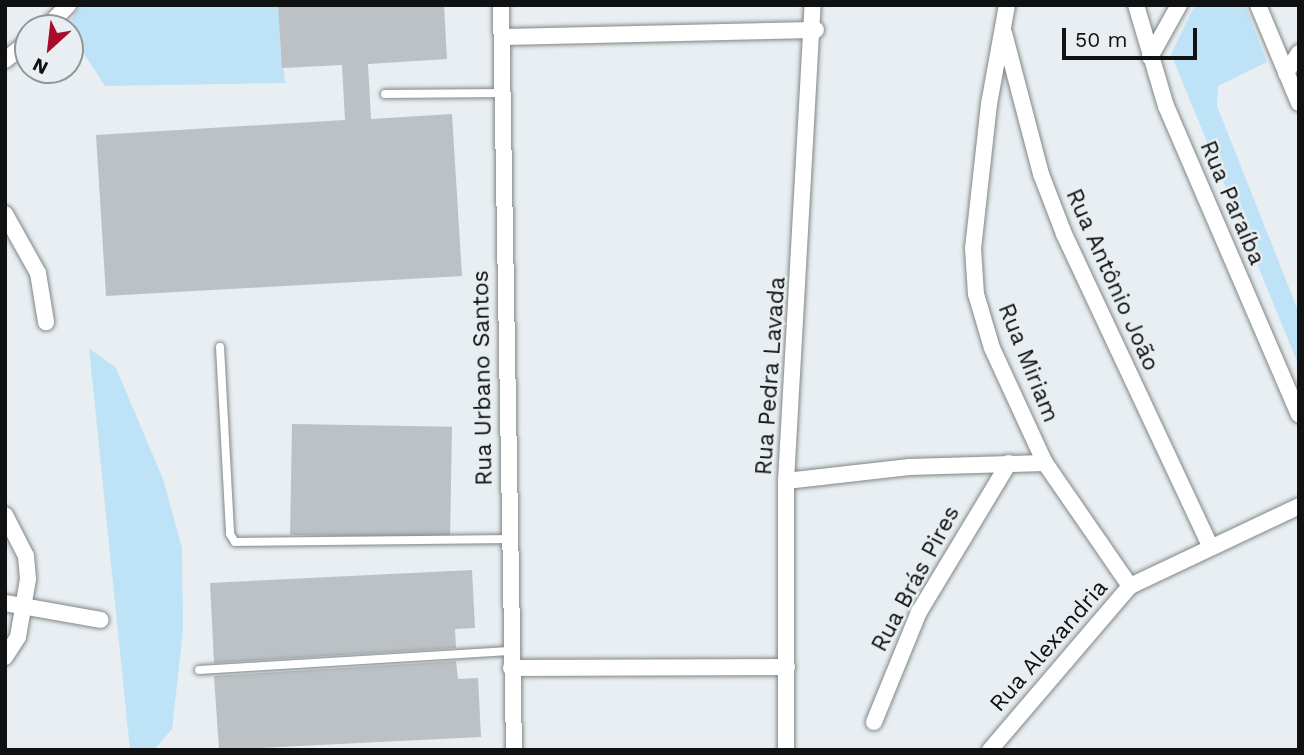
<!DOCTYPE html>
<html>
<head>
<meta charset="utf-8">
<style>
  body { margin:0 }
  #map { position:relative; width:1304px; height:755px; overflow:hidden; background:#e8eef1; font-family:"Work Sans",sans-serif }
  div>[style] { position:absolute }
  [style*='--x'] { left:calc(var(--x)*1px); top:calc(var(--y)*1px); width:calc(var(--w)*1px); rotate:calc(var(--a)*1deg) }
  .green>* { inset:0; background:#bfe3f6 }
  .building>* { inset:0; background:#bbc1c4; transform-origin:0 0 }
  .roads { filter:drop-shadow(0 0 2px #818688) drop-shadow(0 0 2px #818688) }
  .lane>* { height:8px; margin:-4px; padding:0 4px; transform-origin:4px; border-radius:4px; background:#fff }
  .street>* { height:16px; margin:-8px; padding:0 8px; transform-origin:8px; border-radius:8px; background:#fff }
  span { translate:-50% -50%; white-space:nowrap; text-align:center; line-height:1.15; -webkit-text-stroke:5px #e8eef1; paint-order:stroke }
  .street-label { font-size:23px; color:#0f1112 }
  .frame { position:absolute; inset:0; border:7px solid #0f1112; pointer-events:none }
  .north { position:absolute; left:14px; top:14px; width:70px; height:70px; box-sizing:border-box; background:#e8eef1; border:2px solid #919698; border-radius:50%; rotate:207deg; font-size:19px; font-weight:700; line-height:28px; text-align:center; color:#0f1112 }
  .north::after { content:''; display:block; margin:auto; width:24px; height:32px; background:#a70d29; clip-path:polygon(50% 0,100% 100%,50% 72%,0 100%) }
  .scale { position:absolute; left:1062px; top:28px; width:135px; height:32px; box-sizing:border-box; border:4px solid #0f1112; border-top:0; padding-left:9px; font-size:21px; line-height:24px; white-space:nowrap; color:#0f1112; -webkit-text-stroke:5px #e8eef1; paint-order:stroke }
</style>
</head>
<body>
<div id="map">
  <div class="green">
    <i style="clip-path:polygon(80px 5px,278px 5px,285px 83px,105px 86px,67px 28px)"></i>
    <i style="clip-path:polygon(1195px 5px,1245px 5px,1267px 62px,1218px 86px,1217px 106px,1299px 313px,1299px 366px,1171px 54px)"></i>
    <i style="clip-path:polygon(89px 348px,116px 368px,163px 479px,182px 548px,183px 631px,172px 729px,154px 750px,130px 750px)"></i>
  </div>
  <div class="building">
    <i style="clip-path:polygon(278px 5px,444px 5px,447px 59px,368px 64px,371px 119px,452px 114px,462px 276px,106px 296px,96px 135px,345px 120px,342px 65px,282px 68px)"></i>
    <i style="left:292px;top:424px;width:160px;height:111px;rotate:1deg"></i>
    <i style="clip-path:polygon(472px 570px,475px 628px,455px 629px,456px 648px,214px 663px,210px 583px)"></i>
    <i style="clip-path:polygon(456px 661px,458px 679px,478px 678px,481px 737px,219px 750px,214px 676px)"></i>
  </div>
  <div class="roads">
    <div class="lane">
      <i style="--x:385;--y:94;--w:118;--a:-0.5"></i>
      <i style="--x:220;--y:347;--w:187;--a:86.9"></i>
      <i style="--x:230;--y:534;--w:9;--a:58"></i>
      <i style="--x:235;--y:542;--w:273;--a:-0.6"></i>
      <i style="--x:199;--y:670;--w:315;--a:-3.5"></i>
    </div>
    <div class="street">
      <i style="--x:501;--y:5;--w:745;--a:89"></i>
      <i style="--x:1007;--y:5;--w:101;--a:100.3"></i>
      <i style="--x:989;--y:104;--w:145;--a:96.3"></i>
      <i style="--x:973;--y:248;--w:46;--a:86.3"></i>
      <i style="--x:976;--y:294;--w:56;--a:73.5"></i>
      <i style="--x:992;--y:348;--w:127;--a:65.3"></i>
      <i style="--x:1045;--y:463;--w:150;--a:55.4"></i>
      <i style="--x:1136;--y:5;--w:105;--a:73.5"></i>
      <i style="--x:1166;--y:106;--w:336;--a:66.7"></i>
      <i style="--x:1258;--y:5;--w:106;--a:67.3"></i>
      <i style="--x:46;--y:28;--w:32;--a:-46"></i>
      <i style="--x:1004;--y:33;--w:146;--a:75.3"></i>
      <i style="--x:1041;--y:174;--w:64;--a:69"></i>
      <i style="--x:1064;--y:234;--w:342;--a:64.9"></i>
      <i style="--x:502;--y:37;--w:314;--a:-1.3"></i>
      <i style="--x:1150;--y:57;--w:60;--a:-60.9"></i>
      <i style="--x:5;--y:60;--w:29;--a:-38"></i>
      <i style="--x:1286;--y:73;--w:24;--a:-57"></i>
      <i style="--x:5;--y:214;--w:68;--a:60.8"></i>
      <i style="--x:38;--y:273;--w:50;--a:80.7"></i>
      <i style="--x:786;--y:481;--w:124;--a:-6.5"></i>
      <i style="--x:909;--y:467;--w:136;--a:-1.7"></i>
      <i style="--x:5;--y:515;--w:46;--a:62.9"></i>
      <i style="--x:26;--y:556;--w:23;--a:85"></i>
      <i style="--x:28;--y:579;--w:59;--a:99.8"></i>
      <i style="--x:18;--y:637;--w:24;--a:123"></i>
      <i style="--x:5;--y:603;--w:97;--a:10"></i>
      <i style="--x:511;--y:668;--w:276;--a:-0.2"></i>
      <i style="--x:874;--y:722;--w:119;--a:-67.8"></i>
      <i style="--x:919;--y:612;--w:174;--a:-58.9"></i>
      <i style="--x:786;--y:750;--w:269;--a:-90"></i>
      <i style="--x:786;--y:481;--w:477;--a:-86.8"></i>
      <i style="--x:990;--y:750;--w:216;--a:-49.5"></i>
      <i style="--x:1130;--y:586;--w:187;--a:-25.3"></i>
    </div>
  </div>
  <div class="street-label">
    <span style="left:1232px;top:203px;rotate:67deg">Rua Paraíba</span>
    <span style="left:1112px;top:280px;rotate:66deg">Rua Antônio João</span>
    <span style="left:1028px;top:363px;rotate:68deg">Rua Miriam</span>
    <span style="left:771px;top:376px;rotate:-86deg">Rua Pedra Lavada</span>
    <span style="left:483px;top:378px;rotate:-91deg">Rua Urbano Santos</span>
    <span style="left:916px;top:579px;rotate:-62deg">Rua Brás Pires</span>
    <span style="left:1049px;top:646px;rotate:-49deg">Rua Alexandria</span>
  </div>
  <div class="frame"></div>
  <div class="north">N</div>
  <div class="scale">50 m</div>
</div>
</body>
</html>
